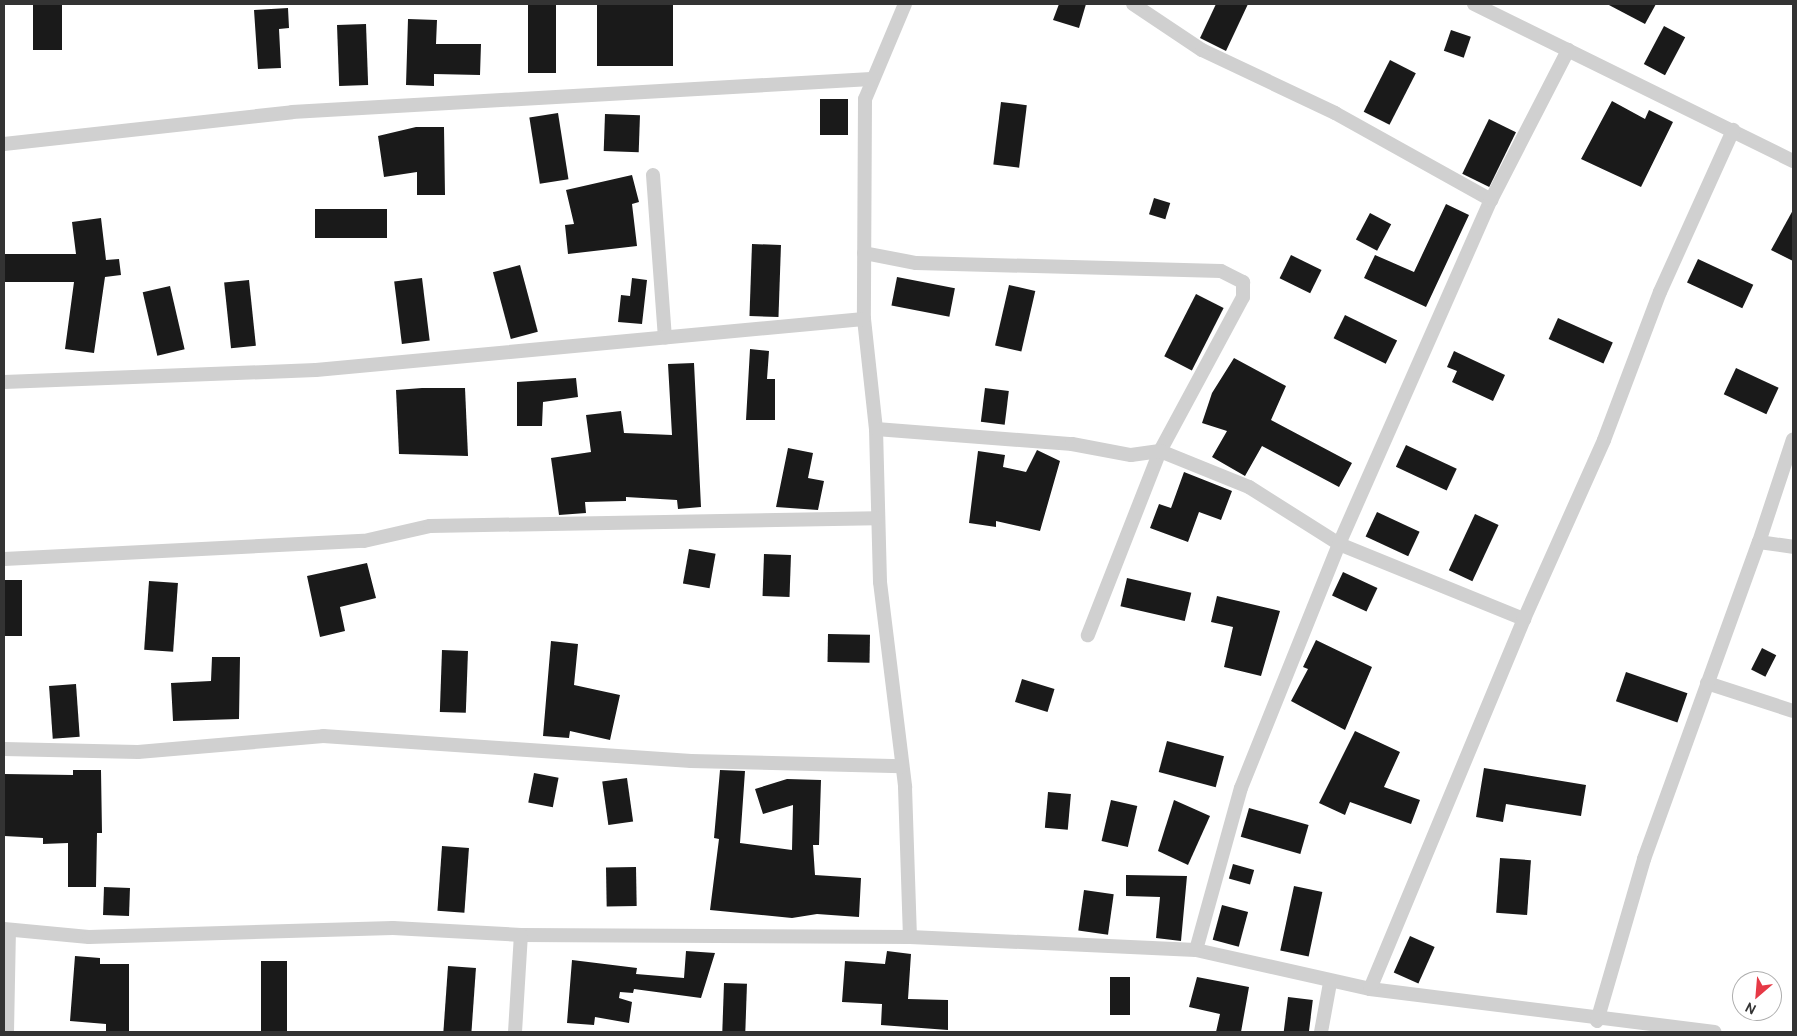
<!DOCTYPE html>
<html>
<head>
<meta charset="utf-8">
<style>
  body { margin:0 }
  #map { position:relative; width:1797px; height:1036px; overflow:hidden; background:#fff; font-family:Cabin,sans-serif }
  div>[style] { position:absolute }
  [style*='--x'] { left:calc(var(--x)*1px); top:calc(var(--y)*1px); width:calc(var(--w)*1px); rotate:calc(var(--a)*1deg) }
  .building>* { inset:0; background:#1a1a1a; transform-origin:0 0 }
  .street>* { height:14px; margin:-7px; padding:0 7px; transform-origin:7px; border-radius:7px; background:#d0d0d0 }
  span { translate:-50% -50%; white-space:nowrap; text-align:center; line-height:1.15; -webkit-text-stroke:5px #fff; paint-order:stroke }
  .frame { position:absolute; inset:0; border:5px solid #333; pointer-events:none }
  .north { position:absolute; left:1732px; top:971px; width:50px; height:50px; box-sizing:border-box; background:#fff; border:1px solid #adadad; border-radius:50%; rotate:207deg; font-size:14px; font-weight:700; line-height:20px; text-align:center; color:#333 }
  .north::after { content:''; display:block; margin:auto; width:18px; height:22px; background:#e63946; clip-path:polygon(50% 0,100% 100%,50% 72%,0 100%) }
</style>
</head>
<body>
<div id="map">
  <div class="building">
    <i style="left:33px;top:4px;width:29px;height:46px"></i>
    <i style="left:597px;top:4px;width:76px;height:62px"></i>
    <i style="clip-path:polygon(1059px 4px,1086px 4px,1079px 28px,1053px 20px)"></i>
    <i style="clip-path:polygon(1216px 4px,1248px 4px,1226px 51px,1200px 38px)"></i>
    <i style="clip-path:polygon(1607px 4px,1656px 4px,1645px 24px)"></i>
    <i style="left:528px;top:5px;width:28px;height:68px"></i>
    <i style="clip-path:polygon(288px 8px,289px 28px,279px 29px,281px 68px,258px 69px,254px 10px)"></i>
    <i style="clip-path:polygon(408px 19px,437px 20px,436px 44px,481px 44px,480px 75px,434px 74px,434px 86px,406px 85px)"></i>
    <i style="left:366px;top:24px;width:61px;height:29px;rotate:88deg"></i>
    <i style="left:1664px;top:26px;width:24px;height:43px;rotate:28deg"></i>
    <i style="left:1451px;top:30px;width:21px;height:22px;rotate:19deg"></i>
    <i style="left:1390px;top:60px;width:29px;height:58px;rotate:27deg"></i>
    <i style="left:848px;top:99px;width:36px;height:28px;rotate:90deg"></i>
    <i style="clip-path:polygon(1612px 101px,1645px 119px,1649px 110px,1673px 122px,1641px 187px,1581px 159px)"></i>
    <i style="left:1001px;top:102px;width:26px;height:63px;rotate:7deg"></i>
    <i style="left:558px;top:113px;width:67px;height:29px;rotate:81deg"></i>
    <i style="left:605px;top:114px;width:35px;height:37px;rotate:2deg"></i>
    <i style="left:1489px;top:119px;width:30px;height:61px;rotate:26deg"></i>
    <i style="clip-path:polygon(416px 127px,444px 127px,445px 195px,417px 195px,417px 172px,384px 177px,378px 136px)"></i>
    <i style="clip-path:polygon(632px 175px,639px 202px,632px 204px,637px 246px,568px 254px,565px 225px,574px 224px,566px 190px)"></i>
    <i style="left:1154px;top:198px;width:17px;height:17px;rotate:17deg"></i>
    <i style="clip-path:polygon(1446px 204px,1469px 215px,1426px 307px,1364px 278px,1375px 255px,1414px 272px)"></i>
    <i style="left:387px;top:209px;width:29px;height:72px;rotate:90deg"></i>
    <i style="clip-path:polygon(1793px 210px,1793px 261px,1771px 250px)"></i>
    <i style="left:1370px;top:213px;width:24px;height:30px;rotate:28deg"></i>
    <i style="clip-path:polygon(101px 218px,106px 260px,119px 259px,121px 275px,105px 277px,94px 353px,65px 349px,74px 282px,4px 282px,4px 254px,76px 254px,72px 222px)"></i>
    <i style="left:752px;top:244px;width:29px;height:72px;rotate:2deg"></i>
    <i style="left:1291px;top:255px;width:34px;height:26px;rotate:26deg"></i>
    <i style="left:1698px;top:259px;width:61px;height:26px;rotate:25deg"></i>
    <i style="left:520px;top:265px;width:69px;height:28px;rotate:75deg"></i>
    <i style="left:897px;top:277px;width:59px;height:29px;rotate:11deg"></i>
    <i style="left:422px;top:278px;width:63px;height:28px;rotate:83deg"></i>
    <i style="clip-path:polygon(632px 278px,647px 280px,642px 324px,618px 322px,621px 295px,630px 296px)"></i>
    <i style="left:249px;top:280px;width:66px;height:25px;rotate:84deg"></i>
    <i style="left:1009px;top:285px;width:27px;height:62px;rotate:13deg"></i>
    <i style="left:170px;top:286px;width:65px;height:28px;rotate:77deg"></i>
    <i style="left:1196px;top:294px;width:31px;height:70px;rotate:27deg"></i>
    <i style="left:1345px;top:315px;width:58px;height:26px;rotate:26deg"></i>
    <i style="left:1558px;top:318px;width:60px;height:23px;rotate:24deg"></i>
    <i style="clip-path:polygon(750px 349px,769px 351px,767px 379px,775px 379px,775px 420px,746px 420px)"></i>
    <i style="clip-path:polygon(1454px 351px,1505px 375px,1493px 401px,1452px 382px,1457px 371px,1447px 367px)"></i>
    <i style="clip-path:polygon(1234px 358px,1286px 386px,1271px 420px,1352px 463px,1339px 487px,1262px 446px,1245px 476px,1212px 457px,1227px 431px,1202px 423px,1212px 393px)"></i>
    <i style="clip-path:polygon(694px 363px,701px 507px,678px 509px,677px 500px,626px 497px,626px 501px,585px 502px,586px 513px,559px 515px,551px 458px,591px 452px,586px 415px,621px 411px,624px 433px,672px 435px,668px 364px)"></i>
    <i style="left:1736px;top:368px;width:47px;height:29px;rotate:25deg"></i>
    <i style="clip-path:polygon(576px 378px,578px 397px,543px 402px,542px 426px,517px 426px,517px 382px)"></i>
    <i style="clip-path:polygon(422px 388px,465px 388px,468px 456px,399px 454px,396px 390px)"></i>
    <i style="left:985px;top:388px;width:24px;height:34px;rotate:7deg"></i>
    <i style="left:1406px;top:445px;width:56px;height:24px;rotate:25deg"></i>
    <i style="clip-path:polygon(788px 448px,813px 453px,808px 478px,824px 481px,818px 510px,776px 507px)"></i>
    <i style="clip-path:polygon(1037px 450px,1060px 461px,1040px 531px,996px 521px,996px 527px,969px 523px,978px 451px,1005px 455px,1003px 467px,1026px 472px)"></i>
    <i style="clip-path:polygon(1184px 472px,1232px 491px,1221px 520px,1199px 512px,1188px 542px,1150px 528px,1159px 504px,1171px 508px)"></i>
    <i style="left:1377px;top:512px;width:47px;height:27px;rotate:25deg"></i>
    <i style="left:1475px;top:514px;width:26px;height:62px;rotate:25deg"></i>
    <i style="left:689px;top:549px;width:27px;height:35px;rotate:10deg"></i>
    <i style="left:764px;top:554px;width:27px;height:42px;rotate:2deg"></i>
    <i style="clip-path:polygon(367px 563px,376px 598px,340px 607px,345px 631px,320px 637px,307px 576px)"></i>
    <i style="left:1343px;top:572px;width:38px;height:26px;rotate:25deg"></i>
    <i style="left:1127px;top:578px;width:66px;height:29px;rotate:13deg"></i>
    <i style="left:4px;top:580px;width:18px;height:56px"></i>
    <i style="left:149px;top:581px;width:29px;height:69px;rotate:4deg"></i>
    <i style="clip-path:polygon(1217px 596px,1280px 611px,1261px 676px,1224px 667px,1233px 627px,1211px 622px)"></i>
    <i style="left:828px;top:634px;width:42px;height:28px;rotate:1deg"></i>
    <i style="clip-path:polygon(1316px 640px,1372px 667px,1345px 730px,1291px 701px,1308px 669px,1303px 667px)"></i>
    <i style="clip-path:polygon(551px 641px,578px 644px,574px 685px,620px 695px,610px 740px,570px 731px,569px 738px,543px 736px)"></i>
    <i style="left:1762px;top:648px;width:16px;height:24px;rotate:27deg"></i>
    <i style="left:442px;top:650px;width:26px;height:62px;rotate:2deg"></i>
    <i style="clip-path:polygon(212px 657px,240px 657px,239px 719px,173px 721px,171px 683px,211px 681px)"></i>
    <i style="left:1626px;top:672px;width:65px;height:31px;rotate:19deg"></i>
    <i style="left:1022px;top:679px;width:34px;height:24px;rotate:17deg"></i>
    <i style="left:76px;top:684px;width:53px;height:27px;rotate:86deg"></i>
    <i style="clip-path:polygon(1355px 731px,1400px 752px,1384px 787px,1420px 800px,1411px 824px,1350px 802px,1345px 815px,1319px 803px)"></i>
    <i style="left:1167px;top:741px;width:59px;height:32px;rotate:15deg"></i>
    <i style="clip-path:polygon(1484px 768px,1586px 785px,1581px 816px,1506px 804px,1503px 822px,1476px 817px)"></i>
    <i style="clip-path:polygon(73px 770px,101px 770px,102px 833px,97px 833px,96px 887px,68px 887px,68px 843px,43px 844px,43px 838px,4px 836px,4px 774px,73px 775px)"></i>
    <i style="clip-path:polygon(720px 770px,745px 771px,740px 843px,792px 850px,793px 805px,763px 814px,755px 789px,787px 779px,821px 780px,819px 845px,813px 845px,815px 875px,861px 878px,859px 917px,817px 914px,792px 918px,710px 910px,719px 839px,714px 838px)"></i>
    <i style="left:534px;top:773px;width:25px;height:30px;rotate:11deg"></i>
    <i style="left:627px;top:778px;width:44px;height:25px;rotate:82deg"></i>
    <i style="left:1048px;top:792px;width:23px;height:36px;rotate:5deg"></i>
    <i style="left:1111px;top:800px;width:27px;height:42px;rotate:13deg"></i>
    <i style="clip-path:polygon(1174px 800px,1210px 816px,1188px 865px,1158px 851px)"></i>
    <i style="left:1249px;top:808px;width:62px;height:30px;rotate:16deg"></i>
    <i style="left:442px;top:846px;width:27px;height:65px;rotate:4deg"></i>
    <i style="left:1500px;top:858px;width:31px;height:55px;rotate:4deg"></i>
    <i style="left:1233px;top:864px;width:22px;height:15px;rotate:16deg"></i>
    <i style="left:636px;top:867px;width:39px;height:30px;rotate:89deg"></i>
    <i style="clip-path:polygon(1126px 875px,1187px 876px,1181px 941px,1156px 938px,1160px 897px,1126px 896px)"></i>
    <i style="left:1294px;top:886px;width:29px;height:66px;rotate:12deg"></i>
    <i style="left:104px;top:887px;width:26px;height:28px;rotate:2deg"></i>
    <i style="left:1084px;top:890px;width:30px;height:41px;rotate:8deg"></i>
    <i style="left:1222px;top:905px;width:27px;height:36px;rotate:15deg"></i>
    <i style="left:1410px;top:936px;width:27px;height:40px;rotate:24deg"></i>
    <i style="clip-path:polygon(686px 951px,715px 953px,701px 998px,634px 989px,633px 993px,620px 992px,619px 998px,632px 1002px,629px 1023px,595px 1017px,594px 1025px,567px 1023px,572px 960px,637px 968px,636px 974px,684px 978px)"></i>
    <i style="clip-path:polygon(887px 951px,911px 954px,908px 999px,948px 1000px,948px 1030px,881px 1025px,882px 1004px,842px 1002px,845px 961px,885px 964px)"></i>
    <i style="clip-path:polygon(75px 956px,100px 958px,100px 964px,129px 964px,129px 1032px,106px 1032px,106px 1024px,70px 1021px)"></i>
    <i style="left:261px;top:961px;width:26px;height:71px"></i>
    <i style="left:448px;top:966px;width:28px;height:66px;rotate:4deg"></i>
    <i style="left:1110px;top:977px;width:20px;height:38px"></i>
    <i style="clip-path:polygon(1197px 977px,1249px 987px,1241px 1032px,1216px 1032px,1220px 1014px,1189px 1007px)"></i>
    <i style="left:724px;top:983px;width:23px;height:49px;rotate:2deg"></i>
    <i style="left:1288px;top:997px;width:25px;height:35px;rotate:7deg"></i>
  </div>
  <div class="street">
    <i style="--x:905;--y:4;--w:103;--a:112.8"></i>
    <i style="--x:865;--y:99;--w:220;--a:90.3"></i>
    <i style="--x:864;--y:319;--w:111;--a:83.8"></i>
    <i style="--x:876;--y:429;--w:153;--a:88.5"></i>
    <i style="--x:880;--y:582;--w:207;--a:83"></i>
    <i style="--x:905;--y:787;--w:150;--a:88.1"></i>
    <i style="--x:1133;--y:4;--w:83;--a:33.7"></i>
    <i style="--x:1202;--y:50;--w:147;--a:25.3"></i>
    <i style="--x:1335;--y:113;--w:179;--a:29.1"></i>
    <i style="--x:1474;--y:4;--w:356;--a:26.2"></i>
    <i style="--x:4;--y:144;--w:290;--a:-6.3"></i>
    <i style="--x:292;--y:112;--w:580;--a:-3.26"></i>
    <i style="--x:653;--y:175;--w:163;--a:85.8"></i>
    <i style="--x:864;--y:253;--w:53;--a:10.9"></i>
    <i style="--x:916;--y:263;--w:305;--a:1.5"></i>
    <i style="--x:1221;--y:271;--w:25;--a:27"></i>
    <i style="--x:1243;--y:282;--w:15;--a:90"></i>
    <i style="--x:1243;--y:297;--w:175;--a:118.3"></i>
    <i style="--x:1160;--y:451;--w:198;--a:111.4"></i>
    <i style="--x:4;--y:382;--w:312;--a:-2.2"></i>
    <i style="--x:316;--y:370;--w:550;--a:-5.32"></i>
    <i style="--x:876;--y:429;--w:197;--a:4.4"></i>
    <i style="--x:1072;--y:444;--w:60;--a:10.6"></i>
    <i style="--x:1131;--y:455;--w:29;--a:-8"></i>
    <i style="--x:1160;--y:451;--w:96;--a:22"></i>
    <i style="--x:1249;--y:487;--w:107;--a:32.3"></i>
    <i style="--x:1339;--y:544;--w:200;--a:22.1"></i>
    <i style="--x:1759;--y:542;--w:108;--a:-71.7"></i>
    <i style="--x:4;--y:559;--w:360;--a:-2.9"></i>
    <i style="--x:364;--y:541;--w:68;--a:-12.8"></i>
    <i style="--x:430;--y:526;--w:446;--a:-1"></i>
    <i style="--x:1707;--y:683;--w:90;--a:18"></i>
    <i style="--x:4;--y:749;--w:134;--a:1.3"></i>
    <i style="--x:138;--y:752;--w:186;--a:-4.9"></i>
    <i style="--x:323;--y:736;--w:369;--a:3.9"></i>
    <i style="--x:691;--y:761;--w:211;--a:1.4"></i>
    <i style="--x:4;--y:929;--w:85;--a:5.4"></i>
    <i style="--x:89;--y:937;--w:304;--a:-1.7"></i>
    <i style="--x:393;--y:928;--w:128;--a:3.1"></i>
    <i style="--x:521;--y:935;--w:389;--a:0.3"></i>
    <i style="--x:910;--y:937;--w:286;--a:2.6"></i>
    <i style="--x:1196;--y:950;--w:178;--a:12.6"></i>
    <i style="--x:1370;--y:989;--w:347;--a:7.1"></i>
    <i style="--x:1196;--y:950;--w:168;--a:-74.5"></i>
    <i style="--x:1241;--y:788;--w:263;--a:-68.1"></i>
    <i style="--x:1339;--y:544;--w:376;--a:-66.2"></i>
    <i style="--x:1491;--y:200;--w:169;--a:-62.8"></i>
    <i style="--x:1370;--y:989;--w:401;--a:-67.4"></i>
    <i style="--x:1524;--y:619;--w:196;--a:-65.9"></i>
    <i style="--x:1604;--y:440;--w:158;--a:-69.3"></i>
    <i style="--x:1660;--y:292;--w:178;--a:-65.7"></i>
    <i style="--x:1597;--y:1021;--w:169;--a:-73.8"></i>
    <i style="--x:1644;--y:859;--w:337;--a:-70.1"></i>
    <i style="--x:1759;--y:542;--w:34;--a:8"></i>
    <i style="--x:7;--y:1032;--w:102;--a:-88.9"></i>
    <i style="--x:515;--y:1032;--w:97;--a:-86.5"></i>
    <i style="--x:1321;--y:1032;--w:50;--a:-79.6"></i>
  </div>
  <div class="frame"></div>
  <div class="north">N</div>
</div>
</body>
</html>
